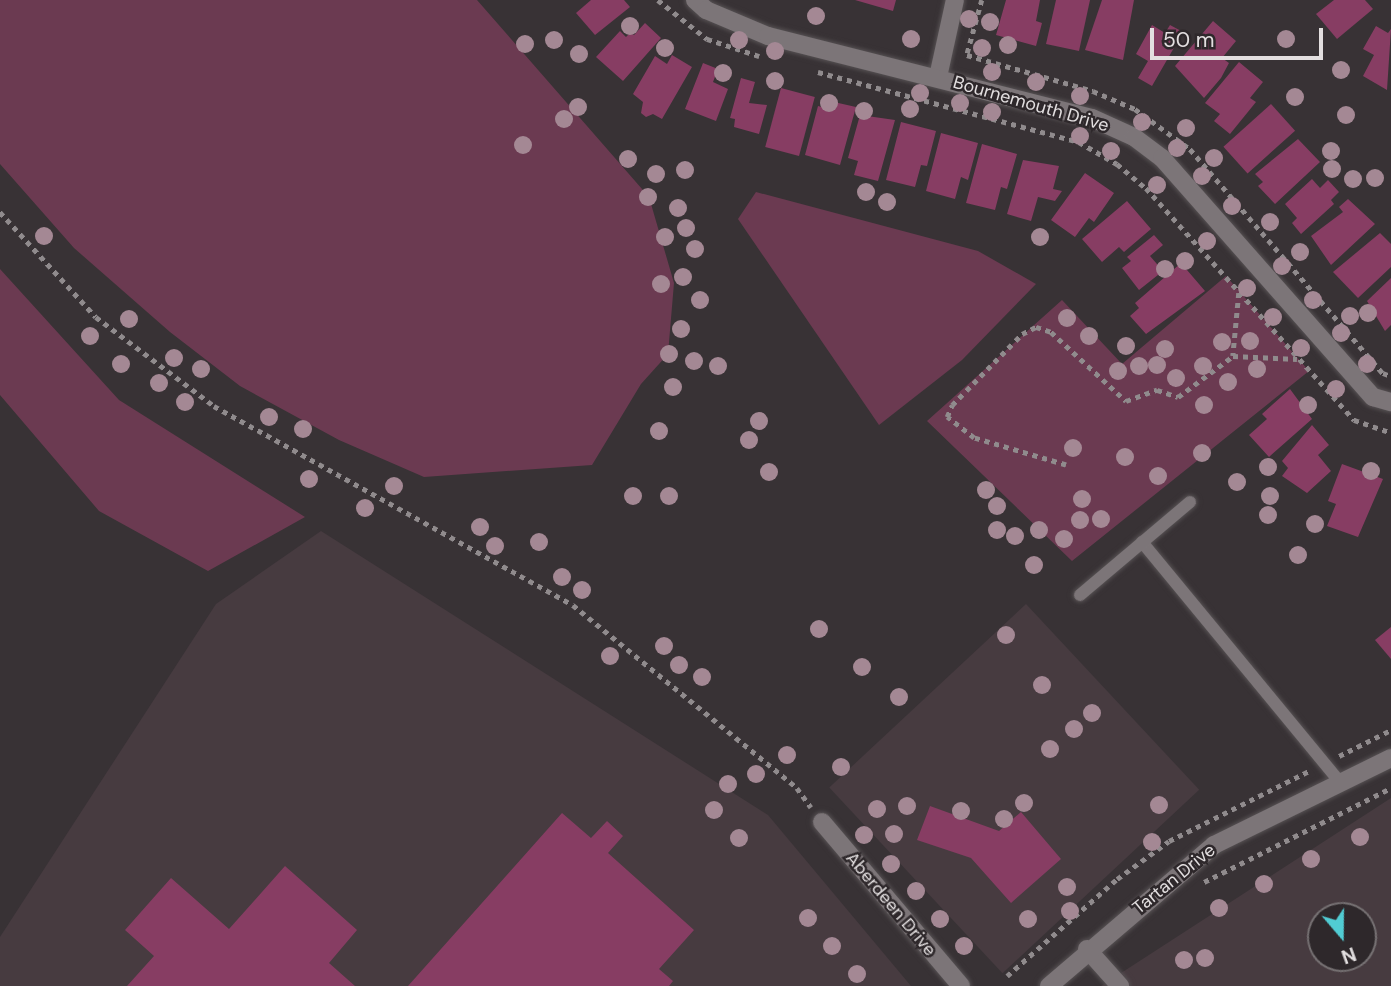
<!DOCTYPE html>
<html>
<head>
<meta charset="utf-8">
<style>
  body { margin:0 }
  #map { position:relative; width:1391px; height:986px; overflow:hidden; background:#383235; font-family:"DM Sans",sans-serif }
  div>[style] { position:absolute }
  [style*='--x'] { left:calc(var(--x)*1px); top:calc(var(--y)*1px); width:calc(var(--w)*1px); rotate:calc(var(--a)*1deg) }
  .built>* { inset:0; background:#473b40; transform-origin:0 0 }
  .green>* { inset:0; background:#6b3a51 }
  .building>* { inset:0; background:#873d63; transform-origin:0 0 }
  .path>* { height:4.5px; margin-top:-2.25px; transform-origin:0; background:repeating-linear-gradient(90deg,#908b8d 0 5px,transparent 0 10px) }
  .roads { filter:drop-shadow(0 0 2px #565153) drop-shadow(0 0 2px #565153) }
  .service>* { height:12px; margin:-6px; padding:0 6px; transform-origin:6px; border-radius:6px; background:#7c7578 }
  .minor>* { height:18px; margin:-9px; padding:0 9px; transform-origin:9px; border-radius:9px; background:#7c7578 }
  .tertiary>* { height:18px; margin:-9px; padding:0 9px; transform-origin:9px; border-radius:9px; background:#7c7578 }
  .trees>* { width:18px; height:18px; margin:-9px; border-radius:50%; background:#a48894 }
  span { translate:-50% -50%; white-space:nowrap; text-align:center; line-height:1.15; -webkit-text-stroke:5px #2e282b; paint-order:stroke }
  .street-label { font-size:18px; color:#e3dfe0 }
  .north { position:absolute; left:1307px; top:902px; width:70px; height:70px; box-sizing:border-box; background:#2e282b; border:2px solid #767173; border-radius:50%; rotate:160deg; font-size:19px; font-weight:700; line-height:28px; text-align:center; color:#e3dfe0 }
  .north::after { content:''; display:block; margin:auto; width:24px; height:32px; background:#51ccd3; clip-path:polygon(50% 0,100% 100%,50% 72%,0 100%) }
  .scale { position:absolute; left:1150px; top:28px; width:173px; height:32px; box-sizing:border-box; border:4px solid #e3dfe0; border-top:0; padding-left:9px; font-size:21px; line-height:24px; white-space:nowrap; color:#e3dfe0; -webkit-text-stroke:5px #2e282b; paint-order:stroke }
</style>
</head>
<body>
<div id="map">
  <div class="built">
    <i style="clip-path:polygon(321px 531px,768px 815px,911px 986px,0 986px,0 937px,216px 604px)"></i>
    <i style="left:1026px;top:604px;width:254px;height:269px;rotate:47deg"></i>
    <i style="clip-path:polygon(evenodd,1391px 798px,1391px 986px,1101px 986px,1391px 798px,1321px 916px,1363px 916px,1363px 958px,1321px 958px,1321px 916px)"></i>
  </div>
  <div class="green">
    <i style="clip-path:polygon(0 0,477px 0,649px 197px,674px 283px,668px 354px,641px 384px,592px 465px,424px 477px,339px 440px,240px 386px,170px 332px,74px 248px,0 164px)"></i>
    <i style="clip-path:polygon(756px 192px,978px 251px,1036px 284px,962px 360px,879px 425px,738px 219px)"></i>
    <i style="clip-path:polygon(0 269px,119px 400px,305px 517px,208px 571px,99px 511px,0 395px)"></i>
    <i style="clip-path:polygon(1226px 276px,1309px 371px,1072px 561px,927px 421px,1062px 300px,1122px 364px)"></i>
  </div>
  <div class="building">
    <i style="clip-path:polygon(591px 0,624px 0,630px 7px,595px 35px,576px 13px)"></i>
    <i style="clip-path:polygon(855px 0,896px 0,893px 11px)"></i>
    <i style="clip-path:polygon(1006px 0,1040px 0,1036px 21px,1042px 23px,1036px 46px,996px 35px)"></i>
    <i style="clip-path:polygon(1056px 0,1090px 0,1079px 51px,1046px 44px)"></i>
    <i style="clip-path:polygon(1102px 0,1134px 0,1123px 60px,1085px 50px)"></i>
    <i style="clip-path:polygon(1334px 0,1365px 0,1373px 9px,1337px 39px,1316px 14px)"></i>
    <i style="clip-path:polygon(1213px 21px,1236px 41px,1222px 58px,1229px 63px,1221px 78px,1204px 98px,1175px 66px)"></i>
    <i style="clip-path:polygon(645px 23px,661px 38px,623px 81px,596px 57px,620px 31px,626px 37px,630px 33px,634px 35px)"></i>
    <i style="clip-path:polygon(1152px 25px,1165px 33px,1170px 25px,1183px 32px,1152px 86px,1138px 78px,1148px 61px,1136px 54px)"></i>
    <i style="clip-path:polygon(1376px 26px,1388px 33px,1391px 29px,1387px 90px,1363px 76px,1374px 55px,1363px 49px)"></i>
    <i style="clip-path:polygon(672px 55px,692px 67px,662px 119px,653px 114px,646px 117px,641px 113px,643px 102px,633px 94px,655px 56px,667px 64px)"></i>
    <i style="clip-path:polygon(1239px 62px,1263px 82px,1250px 98px,1256px 102px,1230px 134px,1214px 121px,1220px 114px,1205px 103px)"></i>
    <i style="clip-path:polygon(703px 63px,718px 69px,713px 82px,728px 89px,716px 121px,685px 109px)"></i>
    <i style="clip-path:polygon(741px 78px,755px 82px,749px 103px,767px 105px,759px 134px,734px 127px,735px 119px,730px 118px)"></i>
    <i style="left:781px;top:88px;width:35px;height:61px;rotate:15deg"></i>
    <i style="clip-path:polygon(834px 102px,856px 107px,840px 165px,805px 155px,818px 106px,832px 110px)"></i>
    <i style="left:1271px;top:104px;width:36px;height:64px;rotate:48deg"></i>
    <i style="clip-path:polygon(860px 115px,895px 120px,878px 181px,854px 175px,858px 161px,848px 158px)"></i>
    <i style="clip-path:polygon(901px 122px,936px 131px,927px 166px,921px 165px,915px 187px,886px 180px)"></i>
    <i style="clip-path:polygon(941px 133px,978px 143px,968px 180px,961px 177px,955px 199px,926px 191px)"></i>
    <i style="clip-path:polygon(1298px 139px,1320px 162px,1275px 204px,1258px 186px,1263px 182px,1255px 174px)"></i>
    <i style="clip-path:polygon(982px 144px,1017px 154px,1007px 189px,1001px 187px,995px 210px,966px 203px)"></i>
    <i style="clip-path:polygon(1023px 160px,1059px 166px,1053px 189px,1062px 191px,1055px 201px,1038px 197px,1031px 221px,1007px 214px)"></i>
    <i style="clip-path:polygon(1085px 173px,1114px 193px,1094px 222px,1089px 218px,1075px 237px,1051px 220px)"></i>
    <i style="clip-path:polygon(1312px 179px,1320px 188px,1328px 180px,1339px 192px,1331px 200px,1334px 204px,1301px 234px,1292px 223px,1297px 218px,1285px 204px)"></i>
    <i style="clip-path:polygon(1348px 199px,1375px 224px,1331px 265px,1311px 236px,1343px 212px,1339px 207px)"></i>
    <i style="clip-path:polygon(1127px 201px,1151px 229px,1124px 252px,1119px 247px,1102px 262px,1082px 239px)"></i>
    <i style="clip-path:polygon(1380px 233px,1391px 244px,1391px 267px,1358px 298px,1333px 272px)"></i>
    <i style="clip-path:polygon(1154px 235px,1163px 245px,1150px 256px,1163px 271px,1139px 290px,1122px 268px,1131px 261px,1127px 257px)"></i>
    <i style="clip-path:polygon(1181px 263px,1205px 291px,1146px 334px,1130px 316px,1139px 308px,1135px 303px)"></i>
    <i style="clip-path:polygon(1391px 278px,1391px 325px,1385px 331px,1367px 301px)"></i>
    <i style="clip-path:polygon(1290px 389px,1312px 419px,1269px 457px,1249px 435px,1267px 419px,1262px 414px)"></i>
    <i style="clip-path:polygon(1312px 425px,1329px 445px,1318px 455px,1331px 471px,1307px 493px,1282px 476px,1288px 468px,1282px 461px)"></i>
    <i style="clip-path:polygon(1342px 464px,1383px 479px,1358px 537px,1327px 526px,1336px 504px,1328px 501px)"></i>
    <i style="clip-path:polygon(1391px 627px,1391px 659px,1375px 640px)"></i>
    <i style="clip-path:polygon(930px 806px,999px 831px,1021px 812px,1061px 859px,1011px 903px,971px 858px,917px 840px)"></i>
    <i style="clip-path:polygon(562px 813px,591px 838px,607px 821px,623px 836px,608px 853px,694px 930px,659px 969px,673px 981px,669px 986px,408px 986px)"></i>
    <i style="clip-path:polygon(285px 866px,357px 930px,329px 963px,355px 986px,127px 986px,154px 956px,125px 930px,171px 878px,229px 929px)"></i>
  </div>
  <div class="path">
    <i style="--x:658;--y:0;--w:63;--a:38.5"></i>
    <i style="--x:707;--y:39;--w:55;--a:18.1"></i>
    <i style="--x:982;--y:0;--w:57;--a:105.3"></i>
    <i style="--x:967;--y:55;--w:131;--a:15.9"></i>
    <i style="--x:1093;--y:91;--w:46;--a:23.2"></i>
    <i style="--x:1135;--y:109;--w:68;--a:36"></i>
    <i style="--x:1190;--y:149;--w:296;--a:49.3"></i>
    <i style="--x:1383;--y:373;--w:9;--a:21"></i>
    <i style="--x:818;--y:72;--w:270;--a:15"></i>
    <i style="--x:1079;--y:142;--w:44;--a:30.1"></i>
    <i style="--x:1117;--y:164;--w:38;--a:40"></i>
    <i style="--x:1146;--y:188;--w:312;--a:48.1"></i>
    <i style="--x:1354;--y:420;--w:39;--a:19"></i>
    <i style="--x:0;--y:212;--w:142;--a:47.6"></i>
    <i style="--x:96;--y:317;--w:148;--a:37"></i>
    <i style="--x:214;--y:406;--w:410;--a:29"></i>
    <i style="--x:573;--y:605;--w:289;--a:39.2"></i>
    <i style="--x:797;--y:788;--w:24;--a:54"></i>
    <i style="--x:1239;--y:293;--w:63;--a:95.4"></i>
    <i style="--x:1233;--y:356;--w:64;--a:2.7"></i>
    <i style="--x:1066;--y:465;--w:96;--a:-163.6"></i>
    <i style="--x:974;--y:438;--w:34;--a:-142"></i>
    <i style="--x:947;--y:417;--w:13;--a:-67"></i>
    <i style="--x:952;--y:405;--w:100;--a:-45.4"></i>
    <i style="--x:1022;--y:334;--w:16;--a:-27"></i>
    <i style="--x:1036;--y:327;--w:16;--a:18"></i>
    <i style="--x:1051;--y:332;--w:102;--a:42.6"></i>
    <i style="--x:1126;--y:401;--w:33;--a:-20"></i>
    <i style="--x:1157;--y:390;--w:22;--a:18"></i>
    <i style="--x:1178;--y:397;--w:69;--a:-36.7"></i>
    <i style="--x:1339;--y:756;--w:58;--a:-26.6"></i>
    <i style="--x:1204;--y:882;--w:209;--a:-26.7"></i>
    <i style="--x:1007;--y:976;--w:147;--a:-41.4"></i>
    <i style="--x:1117;--y:879;--w:64;--a:-36.2"></i>
    <i style="--x:1169;--y:841;--w:157;--a:-26.6"></i>
  </div>
  <div class="roads">
    <div class="service">
      <i style="--x:1142;--y:542;--w:313;--a:50.5"></i>
      <i style="--x:1080;--y:595;--w:144;--a:-40.2"></i>
    </div>
    <div class="minor">
      <i style="--x:938;--y:77;--w:79;--a:-77.6"></i>
      <i style="--x:822;--y:822;--w:215;--a:49.7"></i>
      <i style="--x:1087;--y:949;--w:50;--a:48.3"></i>
    </div>
    <div class="tertiary">
      <i style="--x:695;--y:0;--w:15;--a:42"></i>
      <i style="--x:706;--y:10;--w:67;--a:22.8"></i>
      <i style="--x:768;--y:36;--w:334;--a:14.2"></i>
      <i style="--x:1092;--y:118;--w:46;--a:24.3"></i>
      <i style="--x:1134;--y:137;--w:35;--a:37"></i>
      <i style="--x:1162;--y:158;--w:319;--a:48.6"></i>
      <i style="--x:1373;--y:397;--w:19;--a:16"></i>
      <i style="--x:1049;--y:986;--w:217;--a:-40.5"></i>
      <i style="--x:1214;--y:845;--w:197;--a:-26.2"></i>
    </div>
  </div>
  <div class="trees">
    <i style="left:816px;top:16px"></i>
    <i style="left:969px;top:19px"></i>
    <i style="left:990px;top:22px"></i>
    <i style="left:630px;top:26px"></i>
    <i style="left:911px;top:39px"></i>
    <i style="left:1286px;top:39px"></i>
    <i style="left:554px;top:40px"></i>
    <i style="left:739px;top:40px"></i>
    <i style="left:525px;top:44px"></i>
    <i style="left:1008px;top:45px"></i>
    <i style="left:665px;top:48px"></i>
    <i style="left:982px;top:48px"></i>
    <i style="left:775px;top:51px"></i>
    <i style="left:579px;top:54px"></i>
    <i style="left:1341px;top:70px"></i>
    <i style="left:992px;top:72px"></i>
    <i style="left:723px;top:73px"></i>
    <i style="left:775px;top:81px"></i>
    <i style="left:1036px;top:82px"></i>
    <i style="left:920px;top:93px"></i>
    <i style="left:1080px;top:96px"></i>
    <i style="left:1295px;top:97px"></i>
    <i style="left:829px;top:103px"></i>
    <i style="left:960px;top:103px"></i>
    <i style="left:578px;top:107px"></i>
    <i style="left:910px;top:109px"></i>
    <i style="left:864px;top:111px"></i>
    <i style="left:992px;top:112px"></i>
    <i style="left:1346px;top:115px"></i>
    <i style="left:564px;top:119px"></i>
    <i style="left:1142px;top:122px"></i>
    <i style="left:1186px;top:128px"></i>
    <i style="left:1080px;top:136px"></i>
    <i style="left:523px;top:145px"></i>
    <i style="left:1177px;top:148px"></i>
    <i style="left:1111px;top:151px"></i>
    <i style="left:1331px;top:151px"></i>
    <i style="left:1214px;top:158px"></i>
    <i style="left:628px;top:159px"></i>
    <i style="left:1332px;top:169px"></i>
    <i style="left:685px;top:170px"></i>
    <i style="left:656px;top:174px"></i>
    <i style="left:1202px;top:176px"></i>
    <i style="left:1375px;top:178px"></i>
    <i style="left:1353px;top:179px"></i>
    <i style="left:1157px;top:185px"></i>
    <i style="left:866px;top:192px"></i>
    <i style="left:648px;top:197px"></i>
    <i style="left:887px;top:202px"></i>
    <i style="left:1232px;top:206px"></i>
    <i style="left:678px;top:208px"></i>
    <i style="left:1270px;top:222px"></i>
    <i style="left:686px;top:228px"></i>
    <i style="left:44px;top:236px"></i>
    <i style="left:665px;top:237px"></i>
    <i style="left:1040px;top:237px"></i>
    <i style="left:1207px;top:241px"></i>
    <i style="left:695px;top:249px"></i>
    <i style="left:1300px;top:252px"></i>
    <i style="left:1185px;top:261px"></i>
    <i style="left:1282px;top:266px"></i>
    <i style="left:1165px;top:269px"></i>
    <i style="left:683px;top:277px"></i>
    <i style="left:661px;top:284px"></i>
    <i style="left:1247px;top:288px"></i>
    <i style="left:700px;top:300px"></i>
    <i style="left:1313px;top:300px"></i>
    <i style="left:1368px;top:313px"></i>
    <i style="left:1350px;top:316px"></i>
    <i style="left:1273px;top:317px"></i>
    <i style="left:1067px;top:318px"></i>
    <i style="left:129px;top:319px"></i>
    <i style="left:681px;top:329px"></i>
    <i style="left:1341px;top:333px"></i>
    <i style="left:90px;top:336px"></i>
    <i style="left:1089px;top:336px"></i>
    <i style="left:1250px;top:341px"></i>
    <i style="left:1222px;top:342px"></i>
    <i style="left:1126px;top:346px"></i>
    <i style="left:1301px;top:348px"></i>
    <i style="left:1165px;top:349px"></i>
    <i style="left:669px;top:354px"></i>
    <i style="left:174px;top:358px"></i>
    <i style="left:694px;top:361px"></i>
    <i style="left:121px;top:364px"></i>
    <i style="left:1367px;top:364px"></i>
    <i style="left:1157px;top:365px"></i>
    <i style="left:718px;top:366px"></i>
    <i style="left:1139px;top:366px"></i>
    <i style="left:1203px;top:366px"></i>
    <i style="left:201px;top:369px"></i>
    <i style="left:1257px;top:369px"></i>
    <i style="left:1118px;top:371px"></i>
    <i style="left:1176px;top:378px"></i>
    <i style="left:1228px;top:382px"></i>
    <i style="left:159px;top:383px"></i>
    <i style="left:673px;top:387px"></i>
    <i style="left:1336px;top:389px"></i>
    <i style="left:185px;top:402px"></i>
    <i style="left:1204px;top:405px"></i>
    <i style="left:1308px;top:405px"></i>
    <i style="left:269px;top:417px"></i>
    <i style="left:759px;top:421px"></i>
    <i style="left:303px;top:429px"></i>
    <i style="left:659px;top:431px"></i>
    <i style="left:749px;top:440px"></i>
    <i style="left:1073px;top:448px"></i>
    <i style="left:1202px;top:453px"></i>
    <i style="left:1125px;top:457px"></i>
    <i style="left:1268px;top:467px"></i>
    <i style="left:1371px;top:471px"></i>
    <i style="left:769px;top:472px"></i>
    <i style="left:1158px;top:476px"></i>
    <i style="left:309px;top:479px"></i>
    <i style="left:1237px;top:482px"></i>
    <i style="left:394px;top:486px"></i>
    <i style="left:986px;top:490px"></i>
    <i style="left:633px;top:496px"></i>
    <i style="left:669px;top:496px"></i>
    <i style="left:1270px;top:496px"></i>
    <i style="left:1082px;top:499px"></i>
    <i style="left:997px;top:506px"></i>
    <i style="left:365px;top:508px"></i>
    <i style="left:1268px;top:515px"></i>
    <i style="left:1101px;top:519px"></i>
    <i style="left:1080px;top:520px"></i>
    <i style="left:1315px;top:524px"></i>
    <i style="left:480px;top:527px"></i>
    <i style="left:997px;top:530px"></i>
    <i style="left:1039px;top:530px"></i>
    <i style="left:1015px;top:536px"></i>
    <i style="left:1064px;top:539px"></i>
    <i style="left:539px;top:542px"></i>
    <i style="left:495px;top:546px"></i>
    <i style="left:1298px;top:555px"></i>
    <i style="left:1034px;top:565px"></i>
    <i style="left:562px;top:577px"></i>
    <i style="left:582px;top:590px"></i>
    <i style="left:819px;top:629px"></i>
    <i style="left:1006px;top:635px"></i>
    <i style="left:664px;top:646px"></i>
    <i style="left:610px;top:656px"></i>
    <i style="left:679px;top:665px"></i>
    <i style="left:862px;top:667px"></i>
    <i style="left:702px;top:677px"></i>
    <i style="left:1042px;top:685px"></i>
    <i style="left:899px;top:697px"></i>
    <i style="left:1092px;top:713px"></i>
    <i style="left:1074px;top:729px"></i>
    <i style="left:1050px;top:749px"></i>
    <i style="left:787px;top:755px"></i>
    <i style="left:841px;top:767px"></i>
    <i style="left:756px;top:774px"></i>
    <i style="left:728px;top:784px"></i>
    <i style="left:1024px;top:803px"></i>
    <i style="left:1159px;top:805px"></i>
    <i style="left:907px;top:806px"></i>
    <i style="left:877px;top:809px"></i>
    <i style="left:714px;top:810px"></i>
    <i style="left:961px;top:811px"></i>
    <i style="left:1004px;top:819px"></i>
    <i style="left:894px;top:834px"></i>
    <i style="left:864px;top:835px"></i>
    <i style="left:1360px;top:837px"></i>
    <i style="left:739px;top:838px"></i>
    <i style="left:1152px;top:842px"></i>
    <i style="left:1311px;top:859px"></i>
    <i style="left:891px;top:864px"></i>
    <i style="left:1264px;top:884px"></i>
    <i style="left:1067px;top:887px"></i>
    <i style="left:916px;top:891px"></i>
    <i style="left:1219px;top:908px"></i>
    <i style="left:1070px;top:911px"></i>
    <i style="left:808px;top:918px"></i>
    <i style="left:940px;top:919px"></i>
    <i style="left:1028px;top:919px"></i>
    <i style="left:832px;top:946px"></i>
    <i style="left:964px;top:946px"></i>
    <i style="left:1205px;top:958px"></i>
    <i style="left:1184px;top:960px"></i>
    <i style="left:857px;top:974px"></i>
  </div>
  <div class="street-label">
    <span style="left:1031px;top:104px;rotate:16deg">Bournemouth Drive</span>
    <span style="left:1174px;top:879px;rotate:-39deg">Tartan Drive</span>
    <span style="left:891px;top:904px;rotate:50deg">Aberdeen Drive</span>
  </div>
  <div class="north">N</div>
  <div class="scale">50 m</div>
</div>
</body>
</html>
